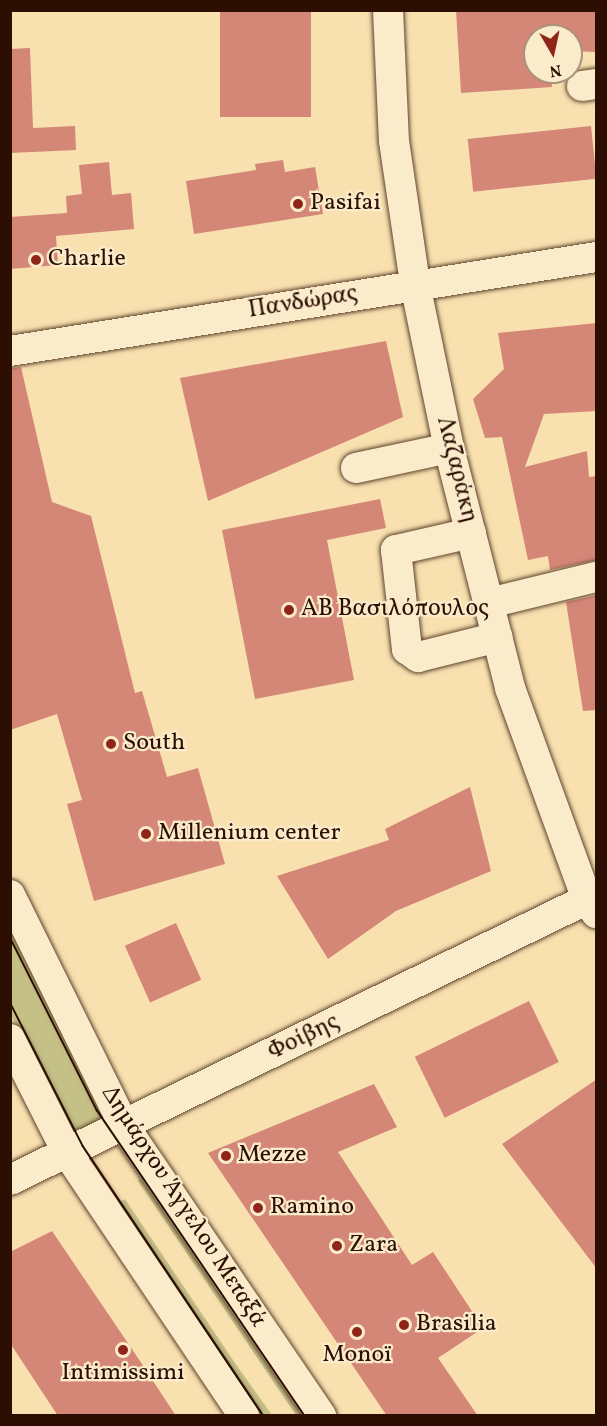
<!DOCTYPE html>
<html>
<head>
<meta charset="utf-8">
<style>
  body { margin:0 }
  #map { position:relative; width:607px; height:1426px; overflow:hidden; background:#f8e0af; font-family:Vollkorn,serif }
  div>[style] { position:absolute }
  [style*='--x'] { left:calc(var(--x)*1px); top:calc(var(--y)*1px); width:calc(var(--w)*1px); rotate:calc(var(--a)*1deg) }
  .green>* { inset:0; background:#c4c086; transform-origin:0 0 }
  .building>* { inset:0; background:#d58777; transform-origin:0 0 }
  .roads { filter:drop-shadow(0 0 2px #5f432d) drop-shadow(0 0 2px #5f432d) }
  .minor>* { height:30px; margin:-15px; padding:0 15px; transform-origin:15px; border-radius:15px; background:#faebcb }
  .tram>* { height:1.5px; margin:-0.75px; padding:0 0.75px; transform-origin:0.75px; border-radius:0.75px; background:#2c0f02 }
  .dots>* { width:16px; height:16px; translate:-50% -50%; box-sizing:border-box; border:3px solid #faebcb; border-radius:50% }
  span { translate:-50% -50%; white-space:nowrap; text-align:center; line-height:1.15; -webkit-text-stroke:4.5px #faebcb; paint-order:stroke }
  .poi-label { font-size:24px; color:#2c0f02 }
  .left { translate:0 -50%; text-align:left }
  .street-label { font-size:24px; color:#2c0f02 }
  .frame { position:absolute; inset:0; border:12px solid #2c0f02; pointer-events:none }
  .north { position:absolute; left:523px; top:24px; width:60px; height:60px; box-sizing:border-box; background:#faebcb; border:2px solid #a8937b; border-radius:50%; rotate:171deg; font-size:16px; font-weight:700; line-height:24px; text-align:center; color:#2c0f02 }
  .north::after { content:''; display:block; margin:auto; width:21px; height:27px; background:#8f2418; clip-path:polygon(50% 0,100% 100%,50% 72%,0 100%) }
</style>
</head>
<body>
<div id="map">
  <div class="green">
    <i style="clip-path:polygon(10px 918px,108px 1116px,71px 1133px,11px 1015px)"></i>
    <i style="left:146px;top:1175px;width:291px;height:10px;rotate:56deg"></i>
    <i style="clip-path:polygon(125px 1199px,237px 1366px,272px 1415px,259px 1415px,187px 1310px,116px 1204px)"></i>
  </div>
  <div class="building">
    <i style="left:220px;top:10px;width:91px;height:107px"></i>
    <i style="clip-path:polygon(456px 10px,597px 10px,597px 52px,571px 51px,571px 36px,535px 36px,535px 72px,551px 72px,552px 87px,461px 93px)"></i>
    <i style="clip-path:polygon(30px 48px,33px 128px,75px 126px,76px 150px,10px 153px,10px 49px)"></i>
    <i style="left:591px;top:126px;width:53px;height:124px;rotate:84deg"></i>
    <i style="clip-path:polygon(283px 160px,285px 172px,315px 167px,323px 214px,194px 234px,186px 181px,256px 170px,255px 164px)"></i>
    <i style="clip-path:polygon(109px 162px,112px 195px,131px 193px,134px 229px,56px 236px,58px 265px,10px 269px,10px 217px,67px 213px,66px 196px,82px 194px,79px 165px)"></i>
    <i style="clip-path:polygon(597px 323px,597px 411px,544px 414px,525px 467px,587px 451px,589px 477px,597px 476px,597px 560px,550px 570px,548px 556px,528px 560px,502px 437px,485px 438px,473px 399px,504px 369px,498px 333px)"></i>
    <i style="clip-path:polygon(386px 341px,403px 417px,208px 501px,180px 378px)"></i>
    <i style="clip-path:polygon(21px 367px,52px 502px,91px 516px,135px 693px,142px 691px,167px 777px,198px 768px,225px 864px,94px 901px,67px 804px,82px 800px,57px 714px,10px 730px,10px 368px)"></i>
    <i style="clip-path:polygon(380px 499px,386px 528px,327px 540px,354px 680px,255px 699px,222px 530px)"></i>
    <i style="clip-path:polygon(597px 595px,597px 710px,583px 711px,566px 602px)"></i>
    <i style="clip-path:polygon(470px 787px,491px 871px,396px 911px,328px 959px,277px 876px,389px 840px,385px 829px)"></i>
    <i style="left:176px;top:923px;width:62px;height:56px;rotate:66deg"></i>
    <i style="left:529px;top:1001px;width:68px;height:127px;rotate:64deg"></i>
    <i style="clip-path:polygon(597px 1079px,597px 1269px,502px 1144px)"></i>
    <i style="clip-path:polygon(374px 1084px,397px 1127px,338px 1152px,412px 1265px,433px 1252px,483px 1328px,438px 1358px,478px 1416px,387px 1416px,208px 1153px)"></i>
    <i style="clip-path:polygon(52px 1231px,140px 1361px,176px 1416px,58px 1416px,10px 1343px,10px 1252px)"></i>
  </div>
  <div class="roads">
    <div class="minor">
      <i style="--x:388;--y:10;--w:131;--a:87.4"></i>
      <i style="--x:394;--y:141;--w:145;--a:81.6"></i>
      <i style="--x:415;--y:284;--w:167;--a:78.3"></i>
      <i style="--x:449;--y:448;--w:248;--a:75.7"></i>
      <i style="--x:510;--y:688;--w:226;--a:70"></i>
      <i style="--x:587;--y:900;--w:16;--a:55"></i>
      <i style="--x:582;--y:86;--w:14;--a:-8"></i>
      <i style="--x:10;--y:351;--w:593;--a:-9.11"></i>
      <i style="--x:356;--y:468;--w:95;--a:-12.1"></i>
      <i style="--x:471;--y:533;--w:77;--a:167.2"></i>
      <i style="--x:396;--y:550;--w:100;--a:83.7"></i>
      <i style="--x:407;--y:649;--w:14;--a:36"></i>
      <i style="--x:418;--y:657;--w:82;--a:-14"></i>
      <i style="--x:489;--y:603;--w:110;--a:-13.7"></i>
      <i style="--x:10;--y:895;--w:258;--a:63.7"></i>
      <i style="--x:124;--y:1126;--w:351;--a:55.8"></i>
      <i style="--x:10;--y:1039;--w:129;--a:63.2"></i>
      <i style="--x:68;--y:1154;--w:316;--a:56.1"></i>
      <i style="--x:10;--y:1180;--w:652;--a:-25.94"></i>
    </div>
  </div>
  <div class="tram">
    <i style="--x:10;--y:937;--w:194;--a:63.3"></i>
    <i style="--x:97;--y:1110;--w:370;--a:55.8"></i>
    <i style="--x:10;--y:1002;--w:161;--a:63.1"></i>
    <i style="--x:83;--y:1146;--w:325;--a:56.2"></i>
  </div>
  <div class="dots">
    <i style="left:298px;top:204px;background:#8f2418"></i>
    <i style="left:36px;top:260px;background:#8f2418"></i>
    <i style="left:289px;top:610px;background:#8f2418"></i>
    <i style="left:111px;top:744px;background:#8f2418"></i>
    <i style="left:146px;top:834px;background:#8f2418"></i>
    <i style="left:226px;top:1156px;background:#8f2418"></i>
    <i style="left:258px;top:1208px;background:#8f2418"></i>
    <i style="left:337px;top:1246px;background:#8f2418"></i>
    <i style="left:404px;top:1325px;background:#8f2418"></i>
    <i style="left:357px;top:1332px;background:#8f2418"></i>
    <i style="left:123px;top:1350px;background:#8f2418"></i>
  </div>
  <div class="poi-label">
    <span class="left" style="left:310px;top:204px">Pasifai</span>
    <span class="left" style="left:48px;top:260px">Charlie</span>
    <span class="left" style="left:301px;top:610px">ΑΒ Βασιλόπουλος</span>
    <span class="left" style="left:123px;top:744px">South</span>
    <span class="left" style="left:158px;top:834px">Millenium center</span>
    <span class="left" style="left:238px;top:1156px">Mezze</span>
    <span class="left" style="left:270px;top:1208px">Ramino</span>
    <span class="left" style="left:349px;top:1246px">Zara</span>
    <span class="left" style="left:416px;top:1325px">Brasilia</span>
    <span style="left:357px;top:1356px">Monoï</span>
    <span style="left:123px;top:1374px">Intimissimi</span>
  </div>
  <div class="street-label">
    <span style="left:303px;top:303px;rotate:-9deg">Πανδώρας</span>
    <span style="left:456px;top:470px;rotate:76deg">Λαζαράκη</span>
    <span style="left:304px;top:1038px;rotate:-26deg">Φοίβης</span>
    <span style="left:183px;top:1207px;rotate:57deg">Δημάρχου Άγγελου Μεταξά</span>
  </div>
  <div class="frame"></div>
  <div class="north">N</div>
</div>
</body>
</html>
